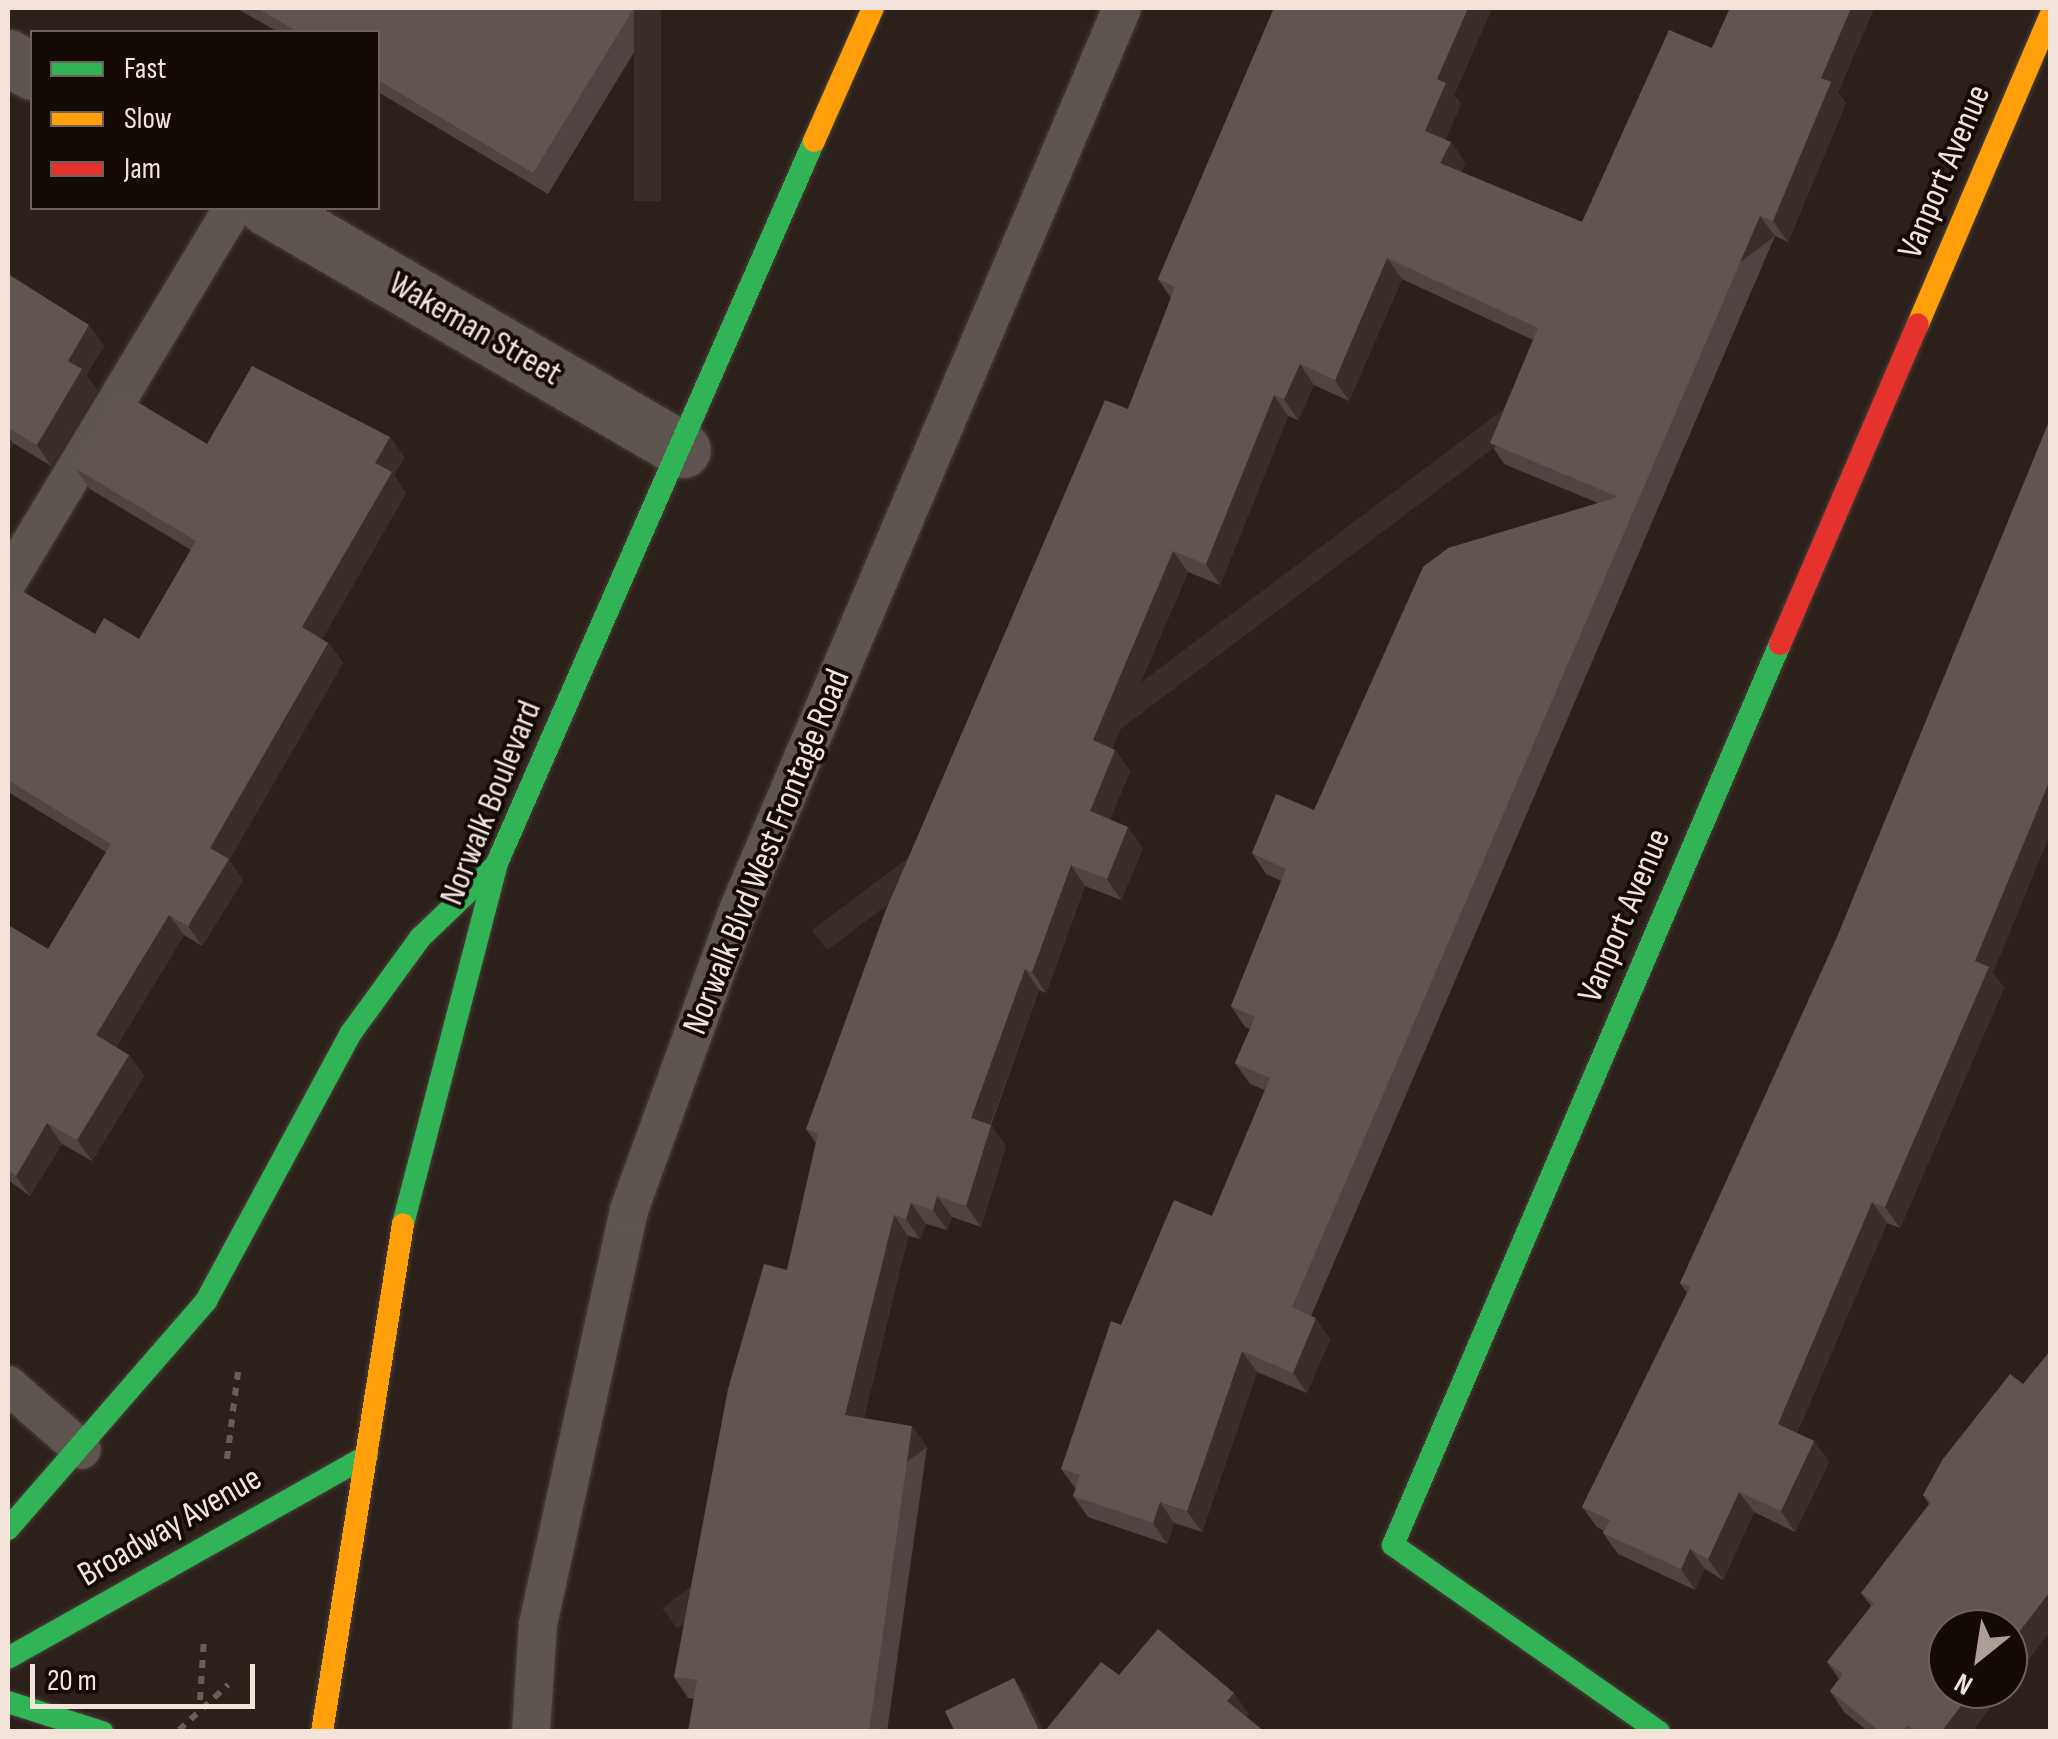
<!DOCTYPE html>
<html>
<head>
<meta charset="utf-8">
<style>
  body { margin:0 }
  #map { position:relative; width:2058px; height:1739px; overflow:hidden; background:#2c201a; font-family:"Sofia Sans Condensed",sans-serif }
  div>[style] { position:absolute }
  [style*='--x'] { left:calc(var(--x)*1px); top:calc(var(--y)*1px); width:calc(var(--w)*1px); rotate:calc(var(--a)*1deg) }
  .path>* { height:6px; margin-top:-3px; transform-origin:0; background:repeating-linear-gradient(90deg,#675e5a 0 8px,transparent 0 16px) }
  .roads { filter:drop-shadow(0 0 2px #493e39) drop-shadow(0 0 2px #493e39) }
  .lane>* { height:38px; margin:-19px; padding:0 19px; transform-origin:19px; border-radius:19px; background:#5e5550 }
  .street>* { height:55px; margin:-27.5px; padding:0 27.5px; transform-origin:27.5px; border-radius:27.5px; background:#5e5550 }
  .fast>* { height:22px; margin:-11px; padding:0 11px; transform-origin:11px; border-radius:11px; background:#30b455 }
  .slow>* { height:22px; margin:-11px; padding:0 11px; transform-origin:11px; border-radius:11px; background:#ff9f0a }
  .jam>* { height:22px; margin:-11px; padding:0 11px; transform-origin:11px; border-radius:11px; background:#e5322d }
  .wall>* { inset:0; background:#4f4442 }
  .shaded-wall>* { inset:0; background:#3a2e2b; transform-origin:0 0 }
  .building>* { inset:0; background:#615552 }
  span { translate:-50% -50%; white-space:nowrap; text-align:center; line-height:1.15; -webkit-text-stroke:8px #150b06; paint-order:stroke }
  .street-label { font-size:35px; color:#f3e3db }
  .frame { position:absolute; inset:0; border:10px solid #f3e3db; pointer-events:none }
  .legend { position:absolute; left:30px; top:30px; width:350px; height:180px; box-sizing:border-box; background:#150b06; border:2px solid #6e615b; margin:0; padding:12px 18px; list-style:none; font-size:30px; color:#f3e3db }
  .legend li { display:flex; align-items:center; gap:20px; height:50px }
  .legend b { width:50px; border:2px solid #6e615b }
  .north { position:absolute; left:1928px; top:1609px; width:100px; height:100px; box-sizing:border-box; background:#150b06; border:2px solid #6e615b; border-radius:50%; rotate:210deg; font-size:28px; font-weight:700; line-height:40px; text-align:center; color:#f3e3db }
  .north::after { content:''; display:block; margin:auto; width:35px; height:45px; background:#ad9f97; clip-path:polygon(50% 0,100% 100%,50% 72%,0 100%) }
  .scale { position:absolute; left:30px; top:1664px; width:225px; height:45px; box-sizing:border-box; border:5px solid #f3e3db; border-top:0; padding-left:12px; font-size:30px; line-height:35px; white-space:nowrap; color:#f3e3db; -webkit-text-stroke:8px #150b06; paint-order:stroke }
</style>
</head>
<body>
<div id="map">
  <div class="path">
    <i style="--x:227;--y:1459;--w:88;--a:-82.8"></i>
    <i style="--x:200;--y:1700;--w:60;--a:-86.2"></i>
    <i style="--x:179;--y:1730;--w:67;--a:-42.6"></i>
  </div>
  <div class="roads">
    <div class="lane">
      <i style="--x:8;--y:581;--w:436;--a:-58.9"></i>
      <i style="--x:8;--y:1385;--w:98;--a:41.3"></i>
      <i style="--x:531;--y:1732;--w:108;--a:-86.3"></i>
      <i style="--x:538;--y:1624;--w:424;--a:-77.6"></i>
      <i style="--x:629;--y:1210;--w:316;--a:-70"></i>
      <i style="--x:737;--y:913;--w:983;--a:-66.95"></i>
    </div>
    <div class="street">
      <i style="--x:8;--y:57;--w:28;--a:32"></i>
      <i style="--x:267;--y:208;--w:481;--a:30.2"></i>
    </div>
    <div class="fast">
      <i style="--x:403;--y:1224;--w:373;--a:-75.4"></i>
      <i style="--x:497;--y:863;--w:789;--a:-66.3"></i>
      <i style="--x:8;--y:1529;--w:302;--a:-49"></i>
      <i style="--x:206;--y:1301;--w:305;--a:-61.6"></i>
      <i style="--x:351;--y:1033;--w:117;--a:-54"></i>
      <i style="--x:420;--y:938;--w:104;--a:-43.8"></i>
      <i style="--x:8;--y:1658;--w:412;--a:-29.4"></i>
      <i style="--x:8;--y:1702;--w:99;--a:17.7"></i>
      <i style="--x:1659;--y:1732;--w:325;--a:-144.9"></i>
      <i style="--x:1393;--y:1545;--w:981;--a:-66.76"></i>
    </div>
    <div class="slow">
      <i style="--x:814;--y:141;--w:145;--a:-66.1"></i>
      <i style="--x:1918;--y:324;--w:335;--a:-66.8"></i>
      <i style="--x:322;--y:1732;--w:514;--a:-80.94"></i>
    </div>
    <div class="jam">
      <i style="--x:1780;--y:644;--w:348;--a:-66.7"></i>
    </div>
  </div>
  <div class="wall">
    <i style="clip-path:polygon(236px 8px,661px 8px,548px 194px,378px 92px,378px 32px,278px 32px)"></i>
    <i style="clip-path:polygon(1274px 8px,1492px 8px,1454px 95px,1461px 104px,1445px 140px,1451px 142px,1465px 163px,1461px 172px,1582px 222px,1712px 48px,1730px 8px,1874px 8px,1838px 92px,1846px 103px,1788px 242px,1775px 236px,1311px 1316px,1330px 1339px,1307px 1393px,1257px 1372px,1202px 1532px,1174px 1523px,1167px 1544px,1088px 1517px,1073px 1496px,1076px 1489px,1061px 1469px,1121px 1325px,1212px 1216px,1265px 1090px,1250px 1084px,1235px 1063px,1250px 1029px,1245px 1027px,1231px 1006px,1281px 881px,1266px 874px,1252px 853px,1314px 810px,1598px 503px,1504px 464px,1490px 443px,1533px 340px,1402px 279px,1349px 401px,1314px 385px,1298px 420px,1288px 416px,1220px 585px,1188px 572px,1112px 749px,1115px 750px,1130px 771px,1110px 819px,1143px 848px,1121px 900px,1085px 886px,1046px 993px,1039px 990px,991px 1125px,1006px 1146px,981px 1227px,952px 1217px,947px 1230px,926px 1224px,920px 1239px,908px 1236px,864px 1418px,927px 1447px,887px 1732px,688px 1732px,694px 1699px,688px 1698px,674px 1677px,787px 1270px,816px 1143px,806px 1129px,1128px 409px,1171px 298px,1158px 279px)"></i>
    <i style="clip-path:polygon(8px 274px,104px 346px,86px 375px,97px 390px,51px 466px,13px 443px,8px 453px)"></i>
    <i style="clip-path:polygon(390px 437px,404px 457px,394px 475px,406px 493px,322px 639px,328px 643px,343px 663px,229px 860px,243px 880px,202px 946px,184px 935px,116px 1047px,129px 1055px,144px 1076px,92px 1161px,62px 1144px,30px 1196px,8px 1180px,8px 925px,48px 949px,106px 852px,8px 792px,8px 583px,95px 634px,139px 639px,191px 550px,90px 489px,75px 468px,207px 444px)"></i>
    <i style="clip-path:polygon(1993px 973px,2004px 988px,1900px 1228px,1887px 1223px,1797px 1433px,1814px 1441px,1829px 1462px,1795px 1532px,1754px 1512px,1723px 1580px,1705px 1569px,1695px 1590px,1618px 1554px,1603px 1533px,1604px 1531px,1597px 1527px,1582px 1507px,1687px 1293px,1680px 1283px)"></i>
    <i style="clip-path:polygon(1943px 1459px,2050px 1631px,2008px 1686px,2008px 1629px,1972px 1732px,1869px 1732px,1844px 1712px,1830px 1691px,1839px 1679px,1827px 1662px,1871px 1606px,1861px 1593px,1929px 1504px,1923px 1495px)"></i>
  </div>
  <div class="shaded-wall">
    <i style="left:634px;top:8px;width:27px;height:193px"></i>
    <i style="clip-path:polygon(1468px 8px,1492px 8px,1454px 95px,1461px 104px,1440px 152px,1425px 131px,1437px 79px)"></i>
    <i style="clip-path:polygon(1851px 8px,1874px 8px,1838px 92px,1846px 103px,1788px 242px,1773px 221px,1821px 78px)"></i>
    <i style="clip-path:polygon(1451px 142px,1465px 163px,1455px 184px,1440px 163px)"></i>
    <i style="left:1760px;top:216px;width:25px;height:1187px;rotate:53deg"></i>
    <i style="clip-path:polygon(1387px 258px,1402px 279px,1349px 401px,1335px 380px)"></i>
    <i style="clip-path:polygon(89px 325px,104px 346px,86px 375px,97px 390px,51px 466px,37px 445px,68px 361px)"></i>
    <i style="clip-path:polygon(1300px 364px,1314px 385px,1298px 420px,1284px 399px)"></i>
    <i style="clip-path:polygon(1274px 395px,1288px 416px,1220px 585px,1206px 564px)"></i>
    <i style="clip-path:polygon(8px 435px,13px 443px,8px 453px)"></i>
    <i style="clip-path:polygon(390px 437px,404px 457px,394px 475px,406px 493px,317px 648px,302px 627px,375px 463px)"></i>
    <i style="clip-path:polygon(1173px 551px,1188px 572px,1107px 761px,1093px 740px)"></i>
    <i style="clip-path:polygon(328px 643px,343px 663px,229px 860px,243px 880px,202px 946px,188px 926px,210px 848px)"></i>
    <i style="clip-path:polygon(1115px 750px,1130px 771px,1105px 832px,1090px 811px)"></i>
    <i style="clip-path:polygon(2050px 780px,2050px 835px,1993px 973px,2004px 988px,1900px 1228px,1885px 1207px,1975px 961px)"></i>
    <i style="clip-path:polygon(1128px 827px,1143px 848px,1121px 900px,1107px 879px)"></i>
    <i style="clip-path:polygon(1071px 865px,1085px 886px,1046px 993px,1032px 972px)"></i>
    <i style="clip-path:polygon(169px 915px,184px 935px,111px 1056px,96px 1035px)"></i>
    <i style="clip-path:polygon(1025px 969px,1039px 990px,985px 1139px,971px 1118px)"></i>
    <i style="clip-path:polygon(129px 1055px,144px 1076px,92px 1161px,77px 1140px)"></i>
    <i style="clip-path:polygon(47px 1123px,62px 1144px,30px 1196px,16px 1176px)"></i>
    <i style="clip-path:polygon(991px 1125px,1006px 1146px,981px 1227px,966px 1206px)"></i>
    <i style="clip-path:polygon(937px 1196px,952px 1217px,947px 1230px,933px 1210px)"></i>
    <i style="clip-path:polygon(1872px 1202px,1887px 1223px,1792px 1445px,1778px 1424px)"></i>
    <i style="clip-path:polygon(911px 1203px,926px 1224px,920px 1239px,906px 1219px)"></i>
    <i style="clip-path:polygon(894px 1215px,908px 1236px,860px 1435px,845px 1415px)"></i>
    <i style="clip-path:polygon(1316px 1318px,1330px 1339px,1307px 1393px,1293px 1373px)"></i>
    <i style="clip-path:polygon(1242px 1351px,1257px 1372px,1202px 1532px,1187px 1511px)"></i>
    <i style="left:912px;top:1426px;width:26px;height:309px;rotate:54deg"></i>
    <i style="clip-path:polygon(1814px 1441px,1829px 1462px,1795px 1532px,1781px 1511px)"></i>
    <i style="clip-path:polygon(1739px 1492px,1754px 1512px,1723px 1580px,1708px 1559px)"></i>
    <i style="clip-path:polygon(1160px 1502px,1174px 1523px,1167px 1544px,1153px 1523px)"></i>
    <i style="clip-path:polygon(1690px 1549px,1705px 1569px,1695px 1590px,1681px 1569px)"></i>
    <i style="clip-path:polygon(2050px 1592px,2050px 1631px,2008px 1686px,2008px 1646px)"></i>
    <i style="clip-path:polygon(1014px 1678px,1028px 1699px,1044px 1732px,1040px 1732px)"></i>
    <i style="clip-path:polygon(1974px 1689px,2005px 1689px,1972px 1732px,1941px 1732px)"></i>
    <i style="clip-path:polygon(1234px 1693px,1249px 1714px,1241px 1722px,1227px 1701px)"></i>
  </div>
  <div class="building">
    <i style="clip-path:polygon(257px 8px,634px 8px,533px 173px,378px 80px,378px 32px,298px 32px)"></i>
    <i style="clip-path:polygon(1274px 8px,1468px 8px,1437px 79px,1446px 83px,1425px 131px,1451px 142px,1440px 163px,1582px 222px,1669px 30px,1712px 48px,1730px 8px,1851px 8px,1821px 78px,1831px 82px,1773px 221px,1760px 216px,1292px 1307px,1316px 1318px,1293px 1373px,1242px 1351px,1187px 1511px,1160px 1502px,1153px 1523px,1073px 1496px,1080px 1475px,1061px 1469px,1111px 1321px,1121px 1325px,1174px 1200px,1212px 1216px,1270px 1078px,1235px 1063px,1255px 1017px,1231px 1006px,1286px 869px,1252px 853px,1276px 794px,1314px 810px,1423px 567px,1448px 548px,1618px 497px,1490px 443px,1538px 328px,1387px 258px,1335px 380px,1300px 364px,1284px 399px,1274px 395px,1206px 564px,1173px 551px,1093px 740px,1115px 750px,1090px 811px,1128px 827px,1107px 879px,1071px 865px,1032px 972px,1025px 969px,971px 1118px,991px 1125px,966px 1206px,937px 1196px,933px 1210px,911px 1203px,906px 1219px,894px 1215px,845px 1415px,912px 1426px,869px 1732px,688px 1732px,697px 1680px,674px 1677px,728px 1389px,764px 1264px,787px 1270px,818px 1133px,806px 1129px,885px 912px,1105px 400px,1128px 409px,1175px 287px,1158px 279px)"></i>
    <i style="clip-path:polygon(8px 274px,89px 325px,68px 361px,82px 369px,37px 445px,8px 428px)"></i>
    <i style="clip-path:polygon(252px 366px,390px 437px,375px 463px,392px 472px,302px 627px,328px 643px,210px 848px,229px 859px,188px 926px,169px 915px,96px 1035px,129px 1055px,77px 1140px,47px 1123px,16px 1176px,8px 1170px,8px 925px,48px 949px,111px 844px,8px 780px,8px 583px,95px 634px,104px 618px,139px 639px,196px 541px,75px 468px,121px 392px,207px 444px)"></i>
    <i style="clip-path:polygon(2050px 419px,2050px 780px,1975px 961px,1989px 967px,1885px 1207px,1872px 1202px,1778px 1424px,1814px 1441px,1781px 1511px,1739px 1492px,1708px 1559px,1690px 1549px,1681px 1569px,1603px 1533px,1610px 1520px,1582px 1507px,1690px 1287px,1680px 1283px,1837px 937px)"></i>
    <i style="clip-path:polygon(2050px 1351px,2050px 1592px,2008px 1646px,2008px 1629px,1948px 1629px,1948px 1689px,1974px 1689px,1941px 1732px,1917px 1732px,1908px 1725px,1902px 1732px,1881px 1732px,1830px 1691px,1843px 1674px,1827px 1662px,1874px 1603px,1861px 1593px,1931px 1502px,1923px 1495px,1943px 1459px,2010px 1374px,2023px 1384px)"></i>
    <i style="clip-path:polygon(1158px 1629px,1234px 1693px,1227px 1701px,1265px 1732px,1044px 1732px,1101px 1662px,1119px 1675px)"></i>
    <i style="clip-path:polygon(1014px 1678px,1040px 1732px,955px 1732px,945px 1711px)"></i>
  </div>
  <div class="street-label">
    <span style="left:1945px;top:172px;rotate:-67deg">Vanport Avenue</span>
    <span style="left:475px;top:329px;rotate:30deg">Wakeman Street</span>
    <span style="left:491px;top:803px;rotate:-68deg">Norwalk Boulevard</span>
    <span style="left:767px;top:852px;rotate:-68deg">Norwalk Blvd West Frontage Road</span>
    <span style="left:1625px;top:916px;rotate:-67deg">Vanport Avenue</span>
    <span style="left:170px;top:1527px;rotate:-30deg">Broadway Avenue</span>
  </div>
  <div class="frame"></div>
  <ul class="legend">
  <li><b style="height:12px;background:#30b455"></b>Fast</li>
  <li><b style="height:12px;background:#ff9f0a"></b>Slow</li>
  <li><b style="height:12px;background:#e5322d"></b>Jam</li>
  </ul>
  <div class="north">N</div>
  <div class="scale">20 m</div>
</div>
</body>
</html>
